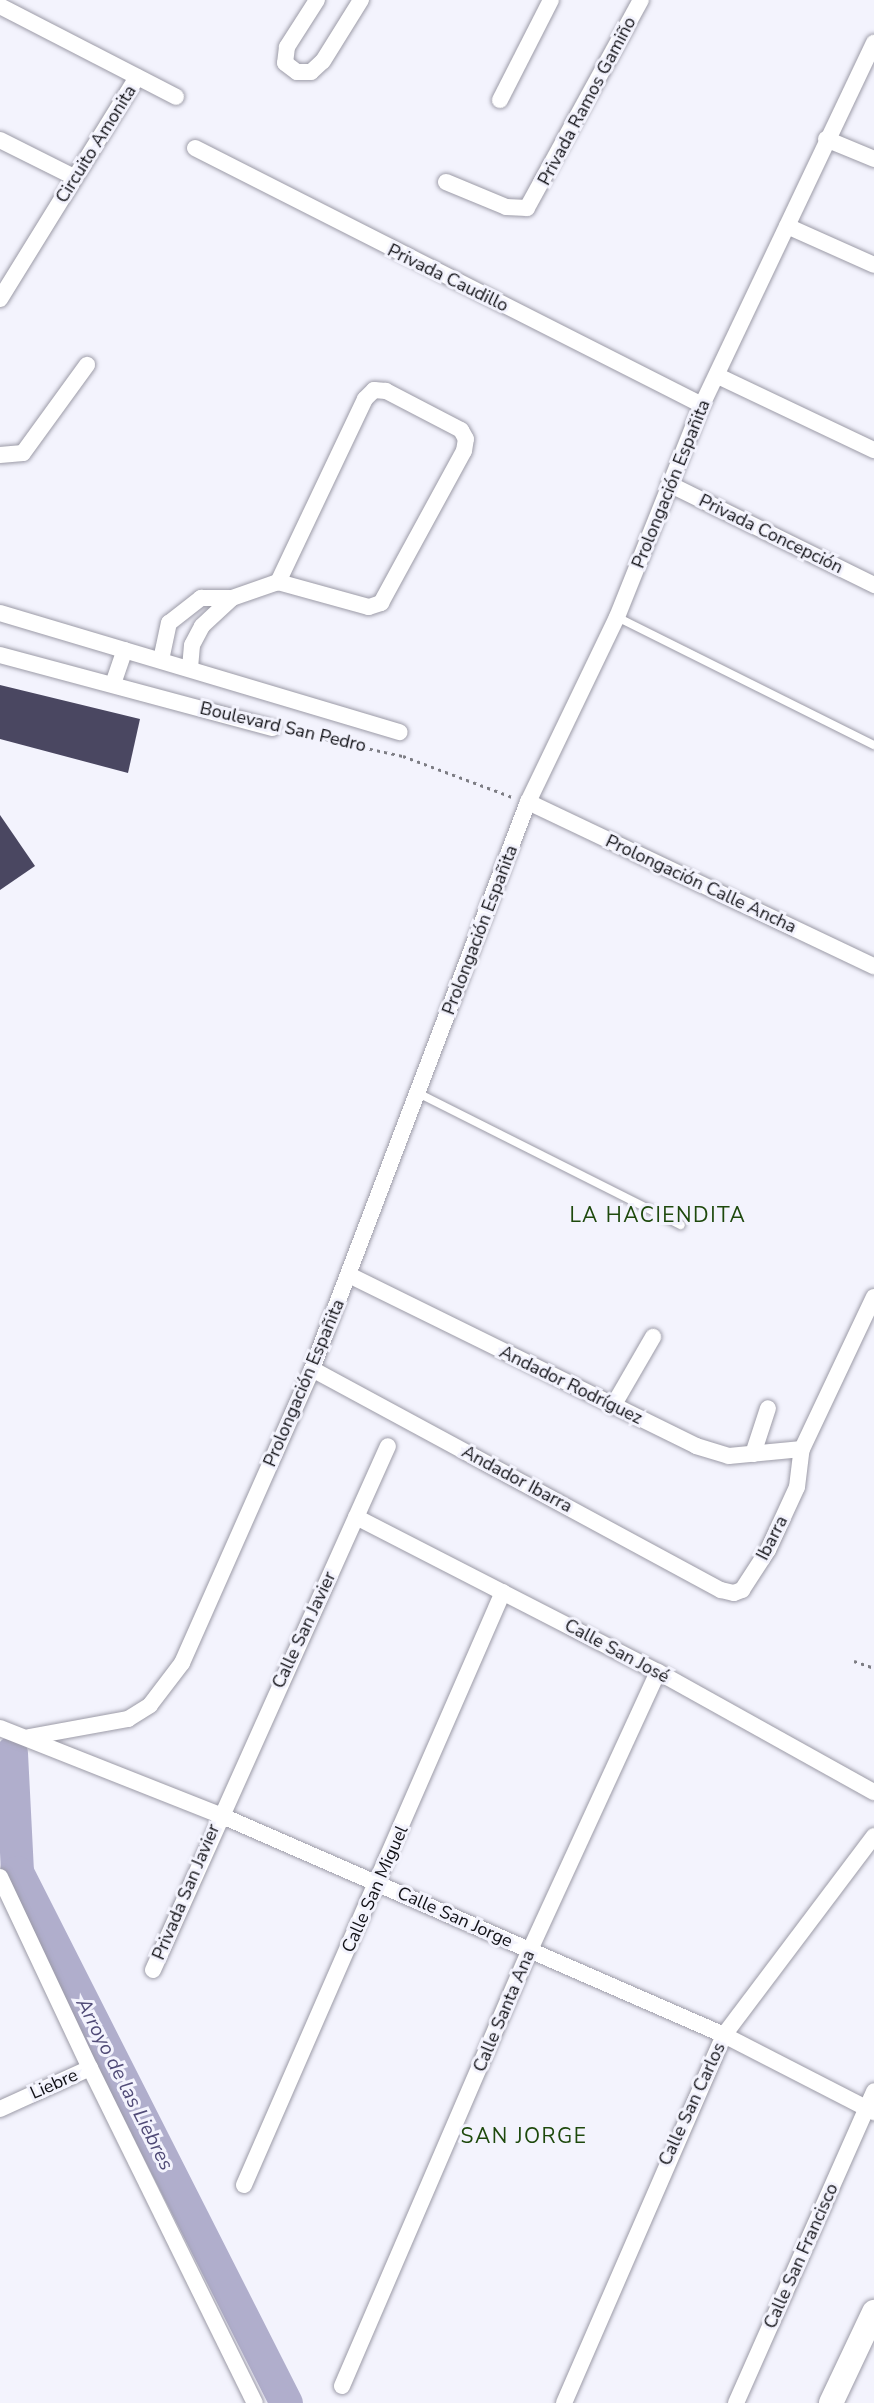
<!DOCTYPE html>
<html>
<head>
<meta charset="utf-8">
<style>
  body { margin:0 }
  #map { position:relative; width:874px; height:2403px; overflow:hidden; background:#f3f3fd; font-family:"Nunito Sans",sans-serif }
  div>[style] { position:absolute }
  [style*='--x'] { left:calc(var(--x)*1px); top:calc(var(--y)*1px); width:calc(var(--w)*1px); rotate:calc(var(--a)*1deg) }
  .river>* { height:33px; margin:-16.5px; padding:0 16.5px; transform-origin:16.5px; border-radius:16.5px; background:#b0aecc }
  .building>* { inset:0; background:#4a4761 }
  .path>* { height:3px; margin-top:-1.5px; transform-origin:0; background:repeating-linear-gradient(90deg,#7d7d84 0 3px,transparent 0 7.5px) }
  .roads { filter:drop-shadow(0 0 2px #9c9ba7) drop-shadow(0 0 2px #9c9ba7) }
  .lane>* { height:8px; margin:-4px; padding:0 4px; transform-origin:4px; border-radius:4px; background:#fff }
  .street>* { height:16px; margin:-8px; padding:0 8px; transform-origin:8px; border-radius:8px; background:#fff }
  .secondary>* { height:24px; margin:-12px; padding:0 12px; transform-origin:12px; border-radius:12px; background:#fff }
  span { translate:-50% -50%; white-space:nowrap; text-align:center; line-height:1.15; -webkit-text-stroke:6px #f3f3fd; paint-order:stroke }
  .street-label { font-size:18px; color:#111116 }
  .water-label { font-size:20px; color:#504b77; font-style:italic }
  .quarter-label { font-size:21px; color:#1e490d; letter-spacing:1.5px }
</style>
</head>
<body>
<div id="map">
  <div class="river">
    <i style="--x:11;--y:1753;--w:119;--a:87.1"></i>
    <i style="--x:17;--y:1872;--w:595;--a:63.13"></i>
  </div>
  <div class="building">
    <i style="clip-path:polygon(0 685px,140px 719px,128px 773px,0 739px)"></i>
    <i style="clip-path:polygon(0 815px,35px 866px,0 890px)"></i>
  </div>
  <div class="path">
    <i style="--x:289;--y:731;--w:117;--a:12.4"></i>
    <i style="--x:403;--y:756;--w:116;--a:20.6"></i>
    <i style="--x:854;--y:1661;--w:21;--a:19"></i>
  </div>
  <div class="roads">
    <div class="lane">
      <i style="--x:617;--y:617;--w:287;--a:26.5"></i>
      <i style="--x:418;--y:1093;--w:294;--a:26.7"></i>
    </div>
    <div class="street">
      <i style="--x:317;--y:0;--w:56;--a:122.6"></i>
      <i style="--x:287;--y:47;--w:16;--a:97"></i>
      <i style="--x:285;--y:63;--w:15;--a:37"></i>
      <i style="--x:297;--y:72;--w:14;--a:0"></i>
      <i style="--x:311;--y:72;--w:16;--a:-43"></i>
      <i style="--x:323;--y:61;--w:72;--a:-58.1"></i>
      <i style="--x:0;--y:6;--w:198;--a:27.3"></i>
      <i style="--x:500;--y:100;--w:112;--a:-63"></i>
      <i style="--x:826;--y:139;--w:52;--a:22.6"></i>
      <i style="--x:0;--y:140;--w:83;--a:26.6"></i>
      <i style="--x:195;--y:148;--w:568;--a:26.88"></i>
      <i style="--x:446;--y:182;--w:65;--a:22.6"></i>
      <i style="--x:506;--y:207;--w:21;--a:3"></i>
      <i style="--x:527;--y:208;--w:237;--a:-61.3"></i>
      <i style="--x:787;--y:226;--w:95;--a:24.1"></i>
      <i style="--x:0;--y:299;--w:261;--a:-58.3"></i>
      <i style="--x:718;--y:376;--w:173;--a:25.4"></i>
      <i style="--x:0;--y:455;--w:23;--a:-5"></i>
      <i style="--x:23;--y:453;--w:109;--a:-54"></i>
      <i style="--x:669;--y:484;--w:229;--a:26.2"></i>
      <i style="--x:0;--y:613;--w:417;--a:16.6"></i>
      <i style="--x:0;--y:655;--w:282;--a:15"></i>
      <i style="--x:161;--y:660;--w:38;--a:-78"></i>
      <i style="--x:169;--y:623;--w:41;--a:-38"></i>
      <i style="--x:201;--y:598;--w:31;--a:0"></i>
      <i style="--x:232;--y:598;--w:49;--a:-19.2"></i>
      <i style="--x:278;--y:582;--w:94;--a:15.4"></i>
      <i style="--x:369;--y:607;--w:13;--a:-18"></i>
      <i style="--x:381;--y:603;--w:173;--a:-61.4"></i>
      <i style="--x:464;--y:451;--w:12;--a:-81"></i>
      <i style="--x:466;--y:439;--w:10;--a:-119"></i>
      <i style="--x:461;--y:430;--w:85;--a:-152.5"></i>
      <i style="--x:386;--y:391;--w:12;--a:-175"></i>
      <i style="--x:374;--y:390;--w:13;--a:135"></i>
      <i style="--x:365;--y:399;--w:203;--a:115.4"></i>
      <i style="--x:190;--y:668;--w:23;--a:-85"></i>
      <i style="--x:192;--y:645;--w:21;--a:-62"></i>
      <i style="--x:202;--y:626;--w:41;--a:-43"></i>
      <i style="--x:113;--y:684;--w:36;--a:-71"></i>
      <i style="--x:528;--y:802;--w:383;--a:25.4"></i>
      <i style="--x:349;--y:1275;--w:387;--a:26.2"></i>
      <i style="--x:696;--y:1446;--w:34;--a:17"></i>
      <i style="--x:729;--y:1456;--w:73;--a:-5.5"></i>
      <i style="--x:312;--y:1369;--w:465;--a:28.4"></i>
      <i style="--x:721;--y:1590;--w:13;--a:13"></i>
      <i style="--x:734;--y:1593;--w:9;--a:-21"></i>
      <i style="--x:742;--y:1590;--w:48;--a:-57"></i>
      <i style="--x:768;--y:1550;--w:69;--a:-65.3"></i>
      <i style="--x:797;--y:1487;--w:38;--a:-83"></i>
      <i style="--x:802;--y:1449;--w:168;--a:-64.7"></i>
      <i style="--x:613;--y:1406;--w:80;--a:-59.9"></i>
      <i style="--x:753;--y:1454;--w:48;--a:-71.9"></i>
      <i style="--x:356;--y:1517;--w:339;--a:27.2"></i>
      <i style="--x:658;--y:1672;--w:247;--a:29.1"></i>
      <i style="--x:0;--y:1728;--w:237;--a:21.6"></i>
      <i style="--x:220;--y:1815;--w:550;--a:23.58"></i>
      <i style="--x:724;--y:2035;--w:169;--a:27.2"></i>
      <i style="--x:29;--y:1737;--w:101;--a:-10.3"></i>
      <i style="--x:128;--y:1719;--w:26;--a:-32"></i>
      <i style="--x:150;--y:1705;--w:53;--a:-52.7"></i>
      <i style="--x:182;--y:1663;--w:321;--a:-66.1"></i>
      <i style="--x:312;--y:1369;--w:607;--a:-69.15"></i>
      <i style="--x:528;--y:802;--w:205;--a:-64.3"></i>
      <i style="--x:617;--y:617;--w:228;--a:-68.2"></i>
      <i style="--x:702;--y:405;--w:401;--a:-64.6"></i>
      <i style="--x:0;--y:1877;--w:211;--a:64.8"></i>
      <i style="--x:153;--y:1970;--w:574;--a:-65.85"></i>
      <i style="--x:0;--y:2109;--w:99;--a:-24.5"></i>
      <i style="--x:90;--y:2068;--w:373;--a:63.8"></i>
      <i style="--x:244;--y:2185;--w:647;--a:-66.41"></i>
      <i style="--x:342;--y:2386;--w:475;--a:-66.7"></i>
      <i style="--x:530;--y:1950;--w:306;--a:-65.3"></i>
      <i style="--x:564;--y:2403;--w:401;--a:-66.5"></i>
      <i style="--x:724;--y:2035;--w:249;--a:-53"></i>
      <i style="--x:736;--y:2403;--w:341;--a:-66.1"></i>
    </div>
    <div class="secondary">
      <i style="--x:831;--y:2403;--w:101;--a:-64.7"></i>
    </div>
  </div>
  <div class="street-label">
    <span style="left:587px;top:101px;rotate:-62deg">Privada Ramos Gamiño</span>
    <span style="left:96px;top:144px;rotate:-58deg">Circuito Amonita</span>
    <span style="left:448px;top:278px;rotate:26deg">Privada Caudillo</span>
    <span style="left:671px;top:484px;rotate:-68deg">Prolongación Españita</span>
    <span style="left:771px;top:534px;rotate:26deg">Privada Concepción</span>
    <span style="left:283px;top:727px;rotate:13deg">Boulevard San Pedro</span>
    <span style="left:701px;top:884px;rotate:25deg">Prolongación Calle Ancha</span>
    <span style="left:480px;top:930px;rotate:-69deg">Prolongación Españita</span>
    <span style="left:304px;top:1383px;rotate:-67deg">Prolongación Españita</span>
    <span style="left:571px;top:1385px;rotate:26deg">Andador Rodríguez</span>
    <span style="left:517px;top:1479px;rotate:28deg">Andador Ibarra</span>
    <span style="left:772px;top:1538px;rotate:-63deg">Ibarra</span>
    <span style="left:304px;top:1630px;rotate:-65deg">Calle San Javier</span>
    <span style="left:617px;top:1651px;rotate:28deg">Calle San José</span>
    <span style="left:375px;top:1889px;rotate:-66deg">Calle San Miguel</span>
    <span style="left:186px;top:1892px;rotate:-67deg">Privada San Javier</span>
    <span style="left:455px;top:1917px;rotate:24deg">Calle San Jorge</span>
    <span style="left:504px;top:2011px;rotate:-67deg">Calle Santa Ana</span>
    <span style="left:54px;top:2084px;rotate:-24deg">Liebre</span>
    <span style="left:692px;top:2104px;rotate:-65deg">Calle San Carlos</span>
    <span style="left:801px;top:2256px;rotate:-66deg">Calle San Francisco</span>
  </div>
  <div class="water-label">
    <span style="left:125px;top:2084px;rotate:63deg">Arroyo de las Liebres</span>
  </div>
  <div class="quarter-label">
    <span style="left:658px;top:1215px">LA HACIENDITA</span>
    <span style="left:524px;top:2136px">SAN JORGE</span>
  </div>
</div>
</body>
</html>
